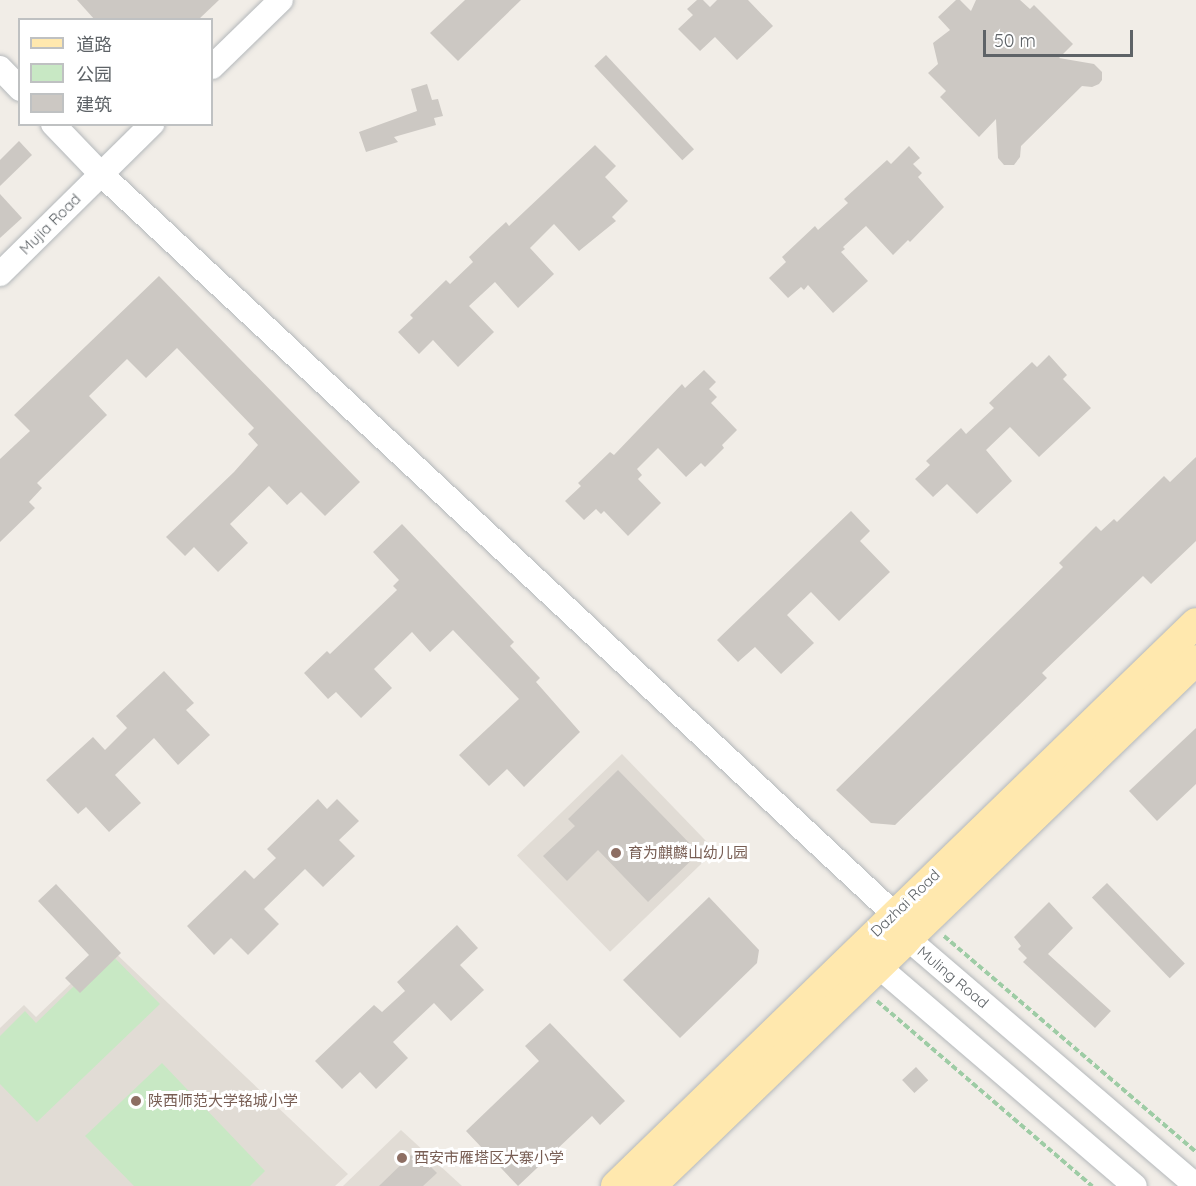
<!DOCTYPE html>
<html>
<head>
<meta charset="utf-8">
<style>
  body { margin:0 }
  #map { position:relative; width:1196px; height:1186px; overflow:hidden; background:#f1ede7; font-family:Quicksand,"Noto Sans SC",sans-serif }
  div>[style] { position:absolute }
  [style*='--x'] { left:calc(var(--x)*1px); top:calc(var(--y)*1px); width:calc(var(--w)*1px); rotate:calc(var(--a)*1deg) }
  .education>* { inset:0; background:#e1dcd5; transform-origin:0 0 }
  .green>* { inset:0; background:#c8e8c4 }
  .building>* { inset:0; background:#ccc8c3; transform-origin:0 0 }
  .path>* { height:4px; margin-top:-2px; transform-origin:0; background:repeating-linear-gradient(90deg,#9ecca5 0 6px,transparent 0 9px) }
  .roads { filter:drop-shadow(0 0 2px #b4b8bb) drop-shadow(0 0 2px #b4b8bb) }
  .minor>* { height:24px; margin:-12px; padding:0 12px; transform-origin:12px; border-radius:12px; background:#fff }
  .major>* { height:30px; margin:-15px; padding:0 15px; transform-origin:15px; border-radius:15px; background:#ffe8ae }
  .dots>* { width:16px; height:16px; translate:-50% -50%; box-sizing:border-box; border:3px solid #fff; border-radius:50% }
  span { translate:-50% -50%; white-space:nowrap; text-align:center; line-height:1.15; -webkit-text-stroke:6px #fff; paint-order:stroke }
  .street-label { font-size:15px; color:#5e6367 }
  .education-label { font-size:15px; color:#785e54 }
  .left { translate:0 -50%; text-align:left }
  .legend { position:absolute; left:18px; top:18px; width:195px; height:108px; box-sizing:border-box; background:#fff; border:2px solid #bfc1c2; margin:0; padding:8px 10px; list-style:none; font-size:18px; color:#5e6367 }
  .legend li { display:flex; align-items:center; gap:12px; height:30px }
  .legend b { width:30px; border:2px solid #bfc1c2 }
  .scale { position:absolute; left:983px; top:30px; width:150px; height:27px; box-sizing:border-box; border:3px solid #5e6367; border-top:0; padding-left:8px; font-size:18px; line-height:21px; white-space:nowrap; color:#5e6367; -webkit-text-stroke:4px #fff; paint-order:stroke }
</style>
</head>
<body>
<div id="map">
  <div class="education">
    <i style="left:622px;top:754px;width:134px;height:146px;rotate:46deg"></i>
    <i style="clip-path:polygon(109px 947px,348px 1174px,335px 1186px,0 1186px,0 1028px,24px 1005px,36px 1017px)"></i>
    <i style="clip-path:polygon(401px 1130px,462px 1186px,343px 1186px)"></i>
  </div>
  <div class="green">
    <i style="clip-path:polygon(109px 952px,160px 1004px,37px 1122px,0 1084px,0 1036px,25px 1011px,36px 1023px)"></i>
    <i style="clip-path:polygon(162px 1063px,265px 1171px,250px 1186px,134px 1186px,85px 1136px)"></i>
  </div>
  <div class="building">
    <i style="clip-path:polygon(77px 0,219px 0,198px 20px,95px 20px)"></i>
    <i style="clip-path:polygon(465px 0,521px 0,458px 61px,430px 33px)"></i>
    <i style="clip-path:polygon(697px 0,703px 0,710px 7px,717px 0,748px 0,773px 26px,737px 60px,715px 37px,700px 51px,678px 29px,693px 15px,687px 9px)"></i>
    <i style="clip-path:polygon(956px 0,960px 0,971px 11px,976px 0,1020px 0,1030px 9px,1034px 5px,1073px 44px,1059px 58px,1094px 64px,1102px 72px,1102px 80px,1099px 84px,1092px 87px,1082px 86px,1021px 146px,1020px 157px,1014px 165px,1004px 165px,998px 158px,996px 119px,979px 137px,940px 97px,946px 91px,928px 73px,938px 64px,933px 43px,950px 30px,938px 17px)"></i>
    <i style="left:606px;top:55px;width:129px;height:16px;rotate:47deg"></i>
    <i style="clip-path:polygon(427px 84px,432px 100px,438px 99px,443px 116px,434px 118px,436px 125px,394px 137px,398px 142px,366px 152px,359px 132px,417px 111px,411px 89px)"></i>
    <i style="clip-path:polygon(19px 141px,32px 155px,0 186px,0 160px)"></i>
    <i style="clip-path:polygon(595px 145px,616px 166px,605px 177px,628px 201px,612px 217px,616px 221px,579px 251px,554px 224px,530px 248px,554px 274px,518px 308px,495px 282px,469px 306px,494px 332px,458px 367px,433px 340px,419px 354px,398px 332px,413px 318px,410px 315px,446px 280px,450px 284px,473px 262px,469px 257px,493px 234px,506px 222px,509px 226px)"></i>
    <i style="clip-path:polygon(909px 146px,920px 158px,913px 164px,922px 173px,918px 177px,944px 207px,910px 242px,908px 240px,893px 255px,866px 226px,843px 247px,845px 249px,841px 252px,868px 281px,833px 313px,808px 285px,804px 290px,801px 287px,788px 298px,769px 278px,786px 262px,782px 257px,815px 226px,818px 230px,848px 203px,844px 199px,887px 160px,891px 164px)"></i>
    <i style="clip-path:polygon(0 194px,22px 218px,0 238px)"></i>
    <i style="clip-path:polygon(159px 276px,360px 482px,325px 516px,301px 492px,287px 505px,269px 486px,230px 524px,248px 543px,218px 572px,194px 547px,185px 556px,166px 537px,234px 472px,258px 445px,248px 434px,254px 428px,177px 348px,146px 378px,127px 359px,89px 396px,107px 415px,37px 483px,42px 488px,29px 502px,35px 508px,0 542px,0 459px,30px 431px,14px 415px)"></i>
    <i style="clip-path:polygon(1049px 355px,1067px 375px,1063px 379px,1091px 408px,1039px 457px,1010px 427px,986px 450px,1012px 481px,977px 514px,947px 484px,933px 497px,915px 479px,930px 465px,926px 461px,961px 428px,966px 434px,994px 408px,989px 403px,1032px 362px,1037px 367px)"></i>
    <i style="clip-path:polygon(704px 370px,716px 382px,709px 389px,717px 397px,711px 403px,737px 430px,722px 445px,724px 448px,705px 467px,701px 463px,686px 477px,658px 448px,637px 469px,642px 475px,638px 479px,661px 503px,628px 536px,604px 511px,601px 514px,596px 509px,584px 520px,565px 501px,581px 486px,578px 483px,610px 452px,614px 455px,682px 384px,685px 388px)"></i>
    <i style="clip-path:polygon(1196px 457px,1196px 541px,1151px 584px,1143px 576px,1042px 673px,1047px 678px,895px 825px,871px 823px,836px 790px,1063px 567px,1059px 563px,1096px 526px,1101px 531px,1114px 519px,1117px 522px,1164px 476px,1170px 482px)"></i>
    <i style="clip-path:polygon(851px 511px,870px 531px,860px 541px,890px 572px,839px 621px,811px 592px,787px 615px,814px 643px,781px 674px,755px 647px,738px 662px,717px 640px)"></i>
    <i style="clip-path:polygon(402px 524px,514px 642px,510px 646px,540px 678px,536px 682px,580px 732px,524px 787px,507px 769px,489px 786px,459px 755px,519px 699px,453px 630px,430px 652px,412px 632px,374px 669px,392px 688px,361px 718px,336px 692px,328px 699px,304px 673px,327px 651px,330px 654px,397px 590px,393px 586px,399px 580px,373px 552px)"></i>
    <i style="clip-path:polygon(164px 671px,194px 703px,186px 710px,210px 735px,178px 765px,154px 738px,115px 775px,141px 803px,109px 832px,86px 807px,78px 814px,46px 780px,93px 737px,105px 750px,127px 728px,116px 716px)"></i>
    <i style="clip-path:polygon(1196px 728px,1196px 784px,1157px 821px,1129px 791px)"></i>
    <i style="clip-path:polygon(618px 770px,699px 853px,648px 902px,598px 850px,567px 881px,543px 856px,575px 826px,568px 819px)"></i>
    <i style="clip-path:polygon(318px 799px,327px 809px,337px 799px,359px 821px,339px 840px,355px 856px,323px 887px,305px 869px,264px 909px,279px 924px,248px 955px,231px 938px,214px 955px,187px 926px,245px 870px,254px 879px,276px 858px,267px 849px)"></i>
    <i style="left:1107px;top:883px;width:112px;height:21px;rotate:46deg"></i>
    <i style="clip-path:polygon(56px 884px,121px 953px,80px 993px,65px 978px,89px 955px,38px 901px)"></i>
    <i style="clip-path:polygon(709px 897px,759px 950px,757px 963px,680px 1038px,623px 980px)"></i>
    <i style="clip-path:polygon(1049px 902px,1073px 928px,1048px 954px,1111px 1011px,1095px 1028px,1023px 962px,1027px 958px,1018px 949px,1021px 946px,1014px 937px)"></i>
    <i style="clip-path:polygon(457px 925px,478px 948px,460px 965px,484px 990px,451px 1021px,434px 1003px,393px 1042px,408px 1058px,376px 1089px,360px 1072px,342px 1089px,315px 1061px,374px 1005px,382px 1012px,405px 991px,397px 982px)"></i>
    <i style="clip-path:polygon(550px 1023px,625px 1101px,600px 1125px,592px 1116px,518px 1186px,466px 1131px,539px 1061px,525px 1046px)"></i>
    <i style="left:916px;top:1067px;width:18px;height:19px;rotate:47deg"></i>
    <i style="clip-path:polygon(415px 1151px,437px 1173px,423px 1186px,379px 1186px)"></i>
  </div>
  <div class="path">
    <i style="--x:944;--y:936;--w:332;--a:40.6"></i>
    <i style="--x:877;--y:1001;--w:284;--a:40.7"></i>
  </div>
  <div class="roads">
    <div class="minor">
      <i style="--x:212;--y:67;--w:96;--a:-44.2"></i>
      <i style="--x:0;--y:68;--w:29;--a:46"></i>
      <i style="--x:53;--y:124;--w:69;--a:46.2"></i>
      <i style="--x:101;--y:174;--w:1085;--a:43.02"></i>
      <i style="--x:0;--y:274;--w:214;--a:-44.6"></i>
      <i style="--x:891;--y:937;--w:16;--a:4"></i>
      <i style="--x:907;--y:938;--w:381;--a:40.6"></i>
      <i style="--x:874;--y:951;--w:16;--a:75"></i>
      <i style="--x:878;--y:966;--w:338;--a:40.6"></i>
    </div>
    <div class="major">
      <i style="--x:616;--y:1186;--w:808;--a:-44.15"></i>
      <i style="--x:651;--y:1186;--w:757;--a:-43.98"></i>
    </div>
  </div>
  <div class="dots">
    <i style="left:616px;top:853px;background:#8d6e63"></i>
    <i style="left:136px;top:1101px;background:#8d6e63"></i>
    <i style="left:402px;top:1158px;background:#8d6e63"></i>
  </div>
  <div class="street-label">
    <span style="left:50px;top:224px;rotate:-45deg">Mujia Road</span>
    <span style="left:905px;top:903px;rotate:-44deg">Dazhai Road</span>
    <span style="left:953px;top:977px;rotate:40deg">Muling Road</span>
  </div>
  <div class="education-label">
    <span class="left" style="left:628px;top:853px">育为麒麟山幼儿园</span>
    <span class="left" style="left:148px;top:1101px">陕西师范大学铭城小学</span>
    <span class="left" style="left:414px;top:1158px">西安市雁塔区大寨小学</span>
  </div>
  <ul class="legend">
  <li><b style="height:8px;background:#ffe8ae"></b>道路</li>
  <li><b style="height:16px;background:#c8e8c4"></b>公园</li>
  <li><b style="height:16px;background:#ccc8c3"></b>建筑</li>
  </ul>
  <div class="scale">50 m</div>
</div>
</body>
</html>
